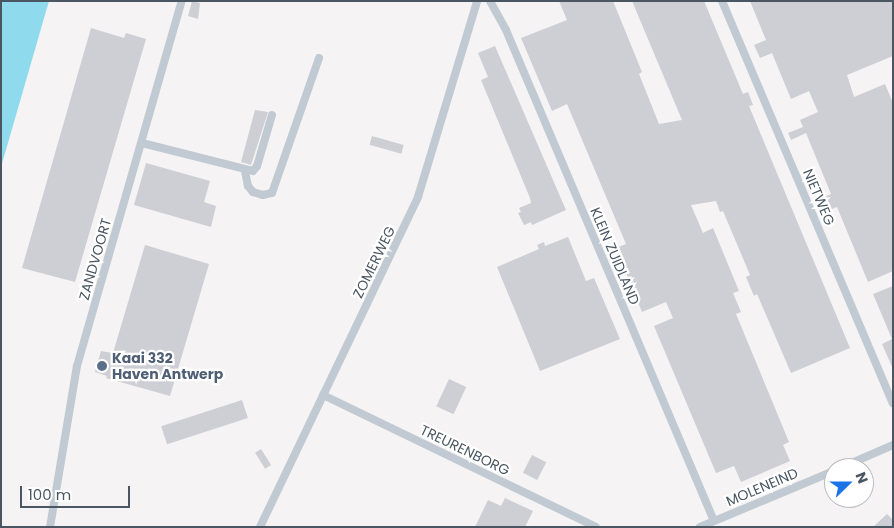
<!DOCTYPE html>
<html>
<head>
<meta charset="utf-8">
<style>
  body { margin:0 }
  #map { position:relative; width:894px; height:528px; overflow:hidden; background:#f5f3f3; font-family:Poppins,sans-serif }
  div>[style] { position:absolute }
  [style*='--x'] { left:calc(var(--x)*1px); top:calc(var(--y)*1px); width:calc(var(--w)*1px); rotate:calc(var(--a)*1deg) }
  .water>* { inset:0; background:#90daee }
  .building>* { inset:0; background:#cdcfd5; transform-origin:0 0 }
  .minor>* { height:8px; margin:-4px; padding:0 4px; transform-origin:4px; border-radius:4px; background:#c1cad2 }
  .dots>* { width:14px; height:14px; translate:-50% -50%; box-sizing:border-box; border:2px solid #fff; border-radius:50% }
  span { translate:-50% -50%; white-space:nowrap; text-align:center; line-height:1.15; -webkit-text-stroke:4.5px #fff; paint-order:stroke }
  .street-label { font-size:14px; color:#4a5661 }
  .service-label { font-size:14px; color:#4e5e75; font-weight:700 }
  .left { translate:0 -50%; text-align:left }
  .frame { position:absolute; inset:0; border:2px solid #4a5661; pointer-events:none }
  .north { position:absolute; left:824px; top:458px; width:50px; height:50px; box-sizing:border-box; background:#fff; border:1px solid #b7bbc0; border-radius:50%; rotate:68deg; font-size:14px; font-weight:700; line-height:20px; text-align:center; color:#4a5661 }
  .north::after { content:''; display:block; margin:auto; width:18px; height:22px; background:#1a73e8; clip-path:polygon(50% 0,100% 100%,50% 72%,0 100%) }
  .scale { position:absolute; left:20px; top:486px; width:110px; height:22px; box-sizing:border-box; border:2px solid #4a5661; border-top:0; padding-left:6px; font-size:15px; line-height:18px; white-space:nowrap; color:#4a5661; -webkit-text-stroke:4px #fff; paint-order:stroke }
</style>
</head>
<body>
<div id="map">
  <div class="water">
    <i style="clip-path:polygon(1px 1px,49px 1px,1px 167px)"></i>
  </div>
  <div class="building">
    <i style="clip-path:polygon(192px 1px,200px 3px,198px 19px,188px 16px)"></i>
    <i style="clip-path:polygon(559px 1px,613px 1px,642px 72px,639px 74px,659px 124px,682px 120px,632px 1px,704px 1px,743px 94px,748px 92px,753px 105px,749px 106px,850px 348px,791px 373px,757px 294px,754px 296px,746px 277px,750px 275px,723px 211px,720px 212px,716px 201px,691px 205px,703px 233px,713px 228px,739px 291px,733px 293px,741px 312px,736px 314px,789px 442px,783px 445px,790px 461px,741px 482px,734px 466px,716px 473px,654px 326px,673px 318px,666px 302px,642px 312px,616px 248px,626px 244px,567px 104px,552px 111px,521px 38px,567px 20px)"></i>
    <i style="clip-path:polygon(750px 1px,893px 1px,893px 56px,847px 75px,854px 97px,885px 84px,893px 103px,893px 271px,868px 282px,837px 207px,825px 212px,819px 199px,831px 194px,806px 133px,791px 140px,788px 133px,803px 127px,800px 120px,818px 112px,809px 91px,791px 99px,772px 53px,760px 58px,754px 45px,766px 40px)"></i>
    <i style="clip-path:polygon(91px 28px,124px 38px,126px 33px,146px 39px,75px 282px,22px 268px)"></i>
    <i style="clip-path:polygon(495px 46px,566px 210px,532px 225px,531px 222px,524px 225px,518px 213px,521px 212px,519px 208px,531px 203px,530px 198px,481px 80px,488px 77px,478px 53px)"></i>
    <i style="clip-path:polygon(255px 110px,268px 112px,251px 165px,241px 162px)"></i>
    <i style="left:372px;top:136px;width:33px;height:9px;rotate:16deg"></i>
    <i style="clip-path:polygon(146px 163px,210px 181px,204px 202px,216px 206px,211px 227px,134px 205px)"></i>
    <i style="clip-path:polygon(568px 237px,586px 281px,594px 278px,620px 339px,540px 371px,497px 267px,539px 249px,537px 245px,544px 242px,545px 246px)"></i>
    <i style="clip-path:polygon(145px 245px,209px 264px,170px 396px,106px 378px,107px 376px,95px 372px,101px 351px,113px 353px)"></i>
    <i style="clip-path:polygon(893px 286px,893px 369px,882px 344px,892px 339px,873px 294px)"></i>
    <i style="left:449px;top:379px;width:19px;height:30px;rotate:25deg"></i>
    <i style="left:242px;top:400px;width:19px;height:85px;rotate:72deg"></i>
    <i style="left:261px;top:449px;width:19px;height:7px;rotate:58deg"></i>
    <i style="left:532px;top:455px;width:16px;height:20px;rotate:27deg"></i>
    <i style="clip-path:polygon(505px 498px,533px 511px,525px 527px,475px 527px,488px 500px,501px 506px)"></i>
    <i style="clip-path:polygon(887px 514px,893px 520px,893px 527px,873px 527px)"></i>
  </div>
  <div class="minor">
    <i style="--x:490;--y:1;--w:33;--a:61"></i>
    <i style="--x:506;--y:30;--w:533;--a:67.04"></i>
    <i style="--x:722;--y:1;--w:437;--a:67"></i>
    <i style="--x:142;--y:143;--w:114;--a:14.2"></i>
    <i style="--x:253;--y:171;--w:6;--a:-51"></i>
    <i style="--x:257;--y:166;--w:53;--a:-73.6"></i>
    <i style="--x:245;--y:171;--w:15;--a:79"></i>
    <i style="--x:248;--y:186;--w:8;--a:50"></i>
    <i style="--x:253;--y:192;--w:10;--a:17"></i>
    <i style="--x:263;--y:195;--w:9;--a:-13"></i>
    <i style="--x:272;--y:193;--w:143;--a:-70.8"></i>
    <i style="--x:323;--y:395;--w:303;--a:25.8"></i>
    <i style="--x:840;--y:468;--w:58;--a:-23.5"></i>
    <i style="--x:50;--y:527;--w:163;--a:-80.5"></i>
    <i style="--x:77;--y:366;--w:380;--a:-74"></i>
    <i style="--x:260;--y:527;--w:366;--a:-64.4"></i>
    <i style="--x:418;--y:197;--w:205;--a:-73.2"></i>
    <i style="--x:700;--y:527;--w:145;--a:-22.7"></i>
  </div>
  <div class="dots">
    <i style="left:102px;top:366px;background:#5c6f8a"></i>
  </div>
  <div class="street-label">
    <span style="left:819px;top:197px;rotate:67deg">NIETWEG</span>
    <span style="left:615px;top:256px;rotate:67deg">KLEIN ZUIDLAND</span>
    <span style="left:95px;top:259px;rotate:-74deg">ZANDVOORT</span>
    <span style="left:374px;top:262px;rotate:-64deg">ZOMERWEG</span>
    <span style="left:465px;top:450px;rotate:26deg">TREURENBORG</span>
    <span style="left:762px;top:487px;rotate:-23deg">MOLENEIND</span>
  </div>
  <div class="service-label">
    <span class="left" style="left:112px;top:366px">Kaai 332<br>Haven Antwerp</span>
  </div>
  <div class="frame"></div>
  <div class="north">N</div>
  <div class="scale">100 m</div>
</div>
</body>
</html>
